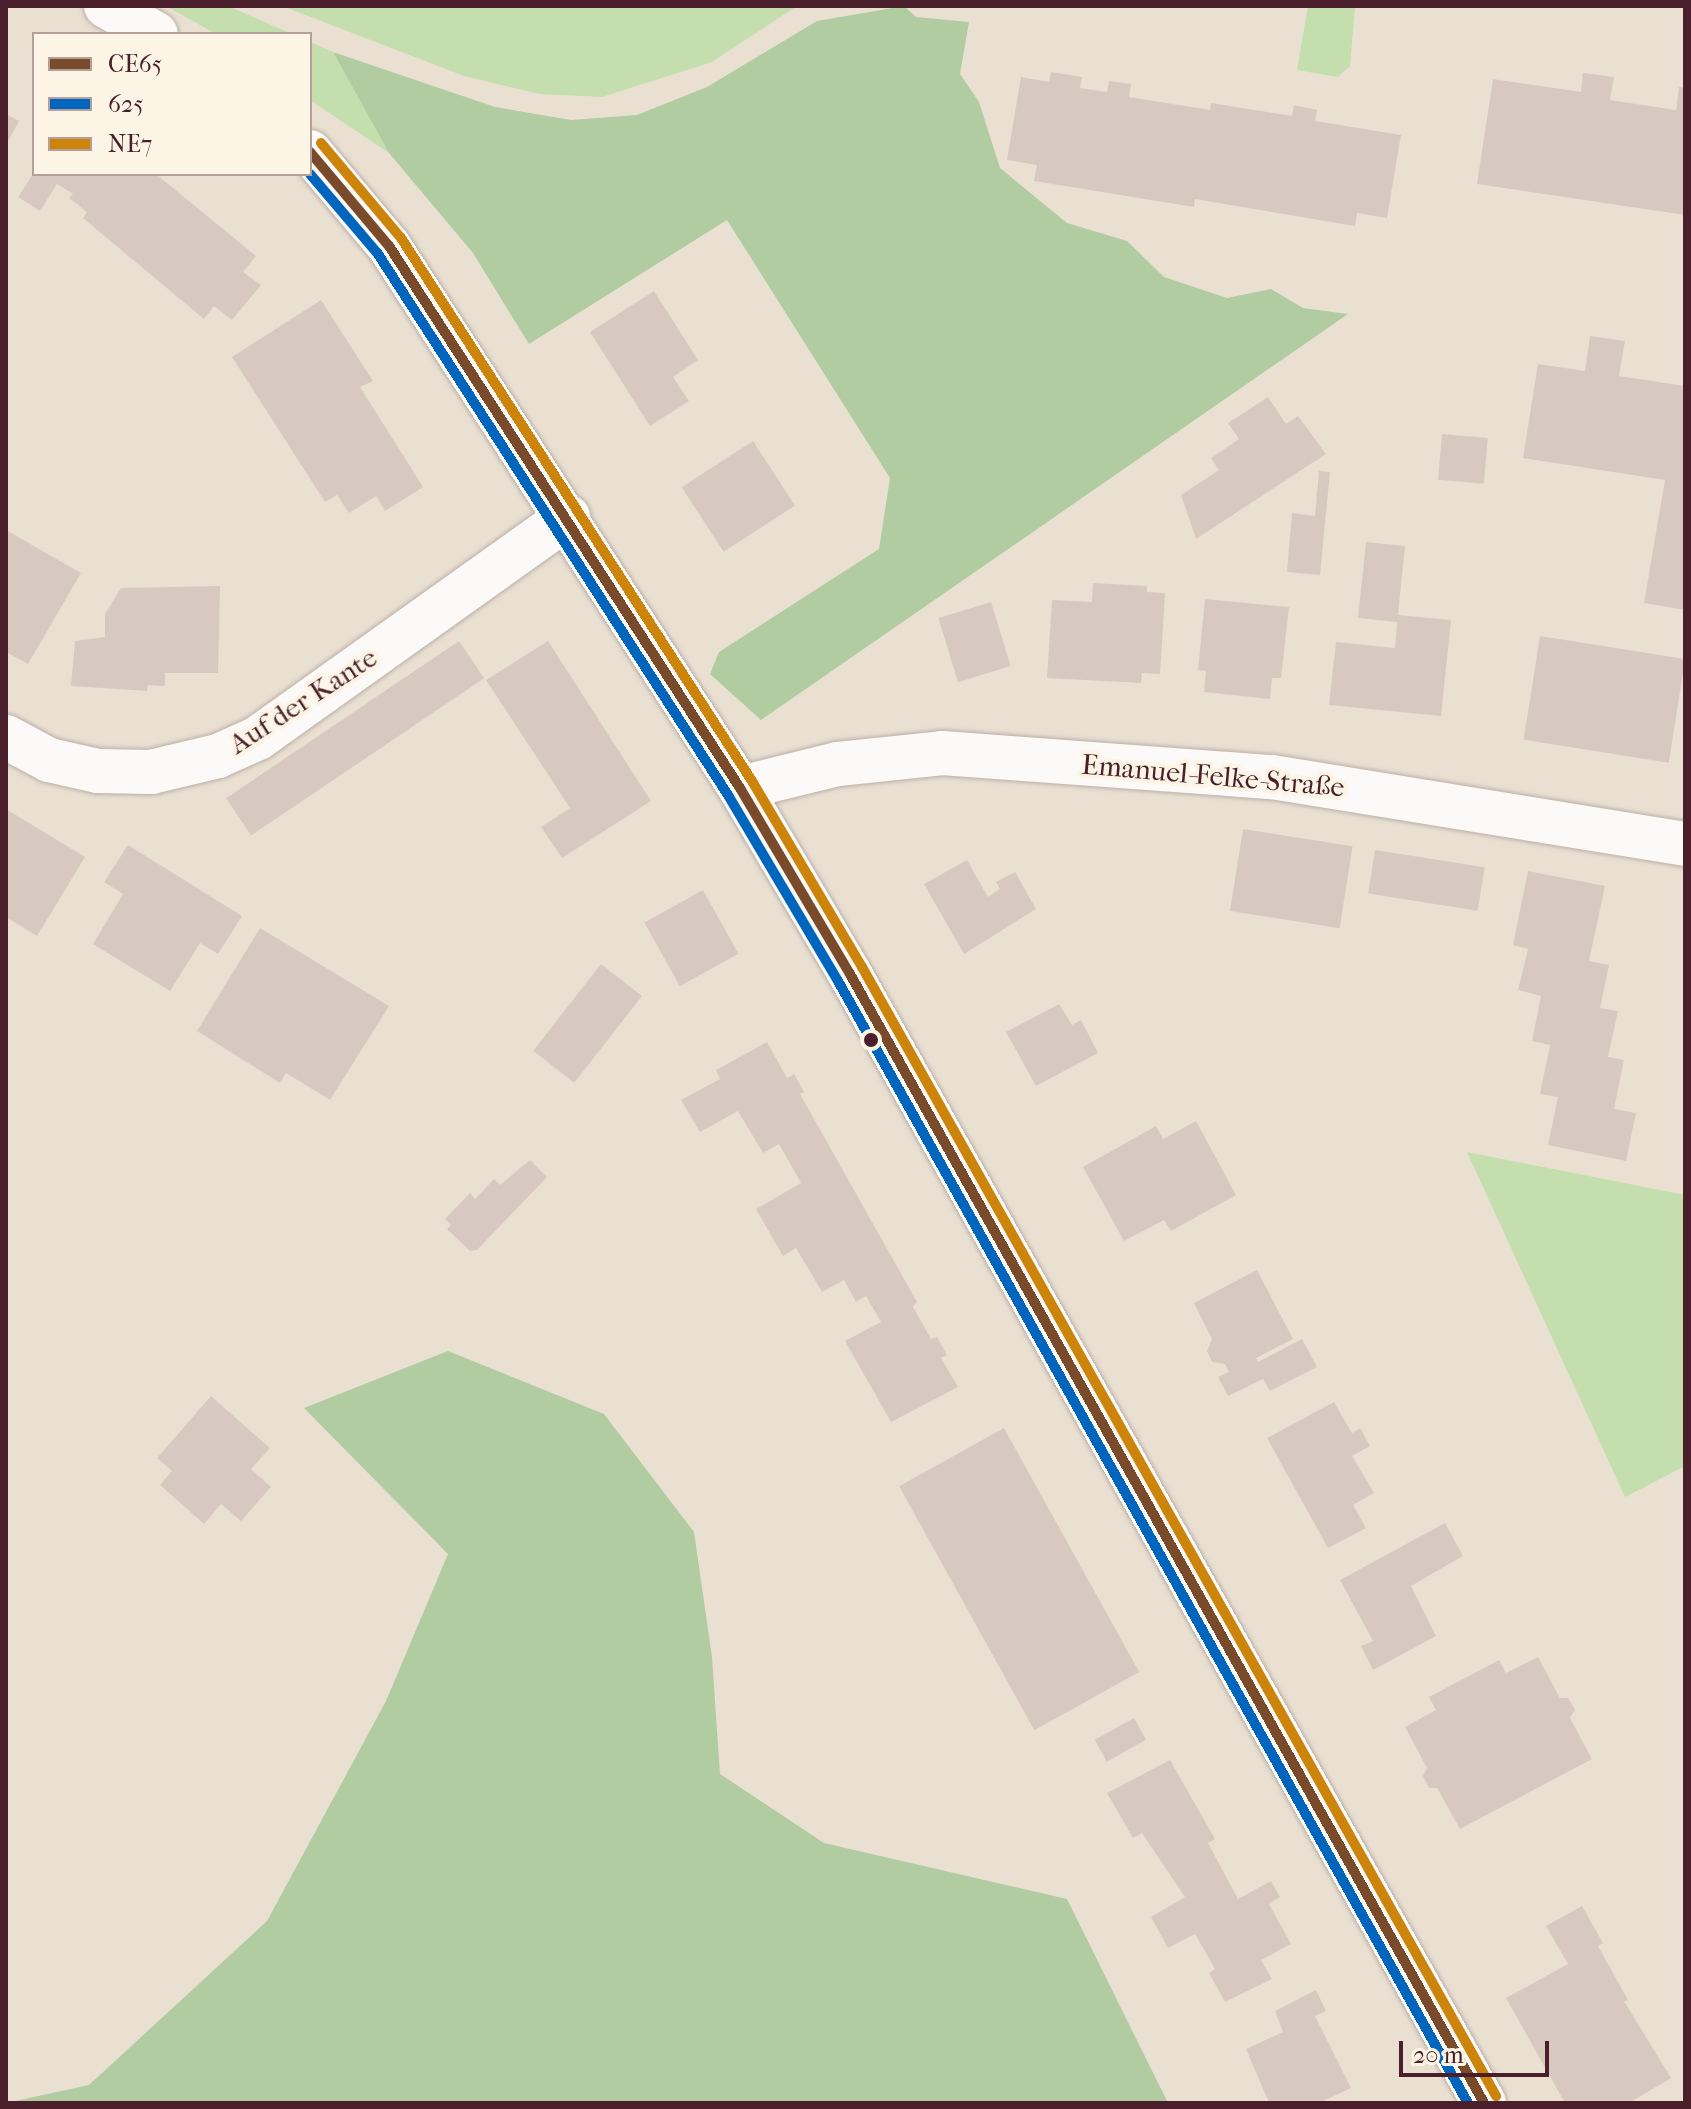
<!DOCTYPE html>
<html>
<head>
<meta charset="utf-8">
<style>
  body { margin:0 }
  #map { position:relative; width:1691px; height:2109px; overflow:hidden; background:#eae0d2; font-family:"IM FELL French Canon",serif }
  div>[style] { position:absolute }
  [style*='--x'] { left:calc(var(--x)*1px); top:calc(var(--y)*1px); width:calc(var(--w)*1px); rotate:calc(var(--a)*1deg) }
  .green>* { inset:0; background:#c4dead }
  .forest>* { inset:0; background:#b1cca1 }
  .building>* { inset:0; background:#d8c9c0; transform-origin:0 0 }
  .roads { filter:drop-shadow(0 0 2px #bab0a8) drop-shadow(0 0 2px #bab0a8) }
  .minor>* { height:44px; margin:-22px; padding:0 22px; transform-origin:22px; border-radius:22px; background:#fcfaf8 }
  .tertiary>* { height:44px; margin:-22px; padding:0 22px; transform-origin:22px; border-radius:22px; background:#fcfaf8 }
  .bus-1>* { height:10px; margin:-5px; padding:0 5px; transform-origin:5px; border-radius:5px; background:#7a4b2a }
  .bus-2>* { height:10px; margin:-5px; padding:0 5px; transform-origin:5px; border-radius:5px; background:#0065bd }
  .bus-3>* { height:10px; margin:-5px; padding:0 5px; transform-origin:5px; border-radius:5px; background:#cc840b }
  .dots>* { width:22px; height:22px; translate:-50% -50%; box-sizing:border-box; border:4px solid #fcf5e5; border-radius:50% }
  span { translate:-50% -50%; white-space:nowrap; text-align:center; line-height:1.15; -webkit-text-stroke:8px #fcf5e5; paint-order:stroke }
  .street-label { font-size:28px; color:#4a1f2b }
  .frame { position:absolute; inset:0; border:8px solid #4a1f2b; pointer-events:none }
  .legend { position:absolute; left:32px; top:32px; width:280px; height:144px; box-sizing:border-box; background:#fcf5e5; border:2px solid #b59f9b; margin:0; padding:10px 14px; list-style:none; font-size:24px; color:#4a1f2b }
  .legend li { display:flex; align-items:center; gap:16px; height:40px }
  .legend b { width:40px; border:2px solid #b59f9b }
  .scale { position:absolute; left:1399px; top:2041px; width:150px; height:36px; box-sizing:border-box; border:4px solid #4a1f2b; border-top:0; padding-left:10px; font-size:24px; line-height:28px; white-space:nowrap; color:#4a1f2b; -webkit-text-stroke:6px #fcf5e5; paint-order:stroke }
</style>
</head>
<body>
<div id="map">
  <div class="green">
    <i style="clip-path:polygon(166px 6px,228px 6px,292px 34px,216px 34px)"></i>
    <i style="clip-path:polygon(282px 6px,797px 6px,712px 62px,602px 97px,540px 94px,464px 76px)"></i>
    <i style="clip-path:polygon(1308px 6px,1355px 6px,1350px 66px,1338px 77px,1297px 70px)"></i>
    <i style="clip-path:polygon(310px 42px,333px 52px,389px 153px,310px 100px)"></i>
    <i style="clip-path:polygon(1467px 1152px,1685px 1195px,1685px 1466px,1625px 1497px)"></i>
  </div>
  <div class="forest">
    <i style="clip-path:polygon(904px 6px,916px 17px,969px 22px,960px 74px,979px 102px,1000px 168px,1067px 223px,1127px 241px,1164px 277px,1227px 298px,1271px 289px,1303px 308px,1348px 314px,761px 720px,710px 674px,719px 652px,879px 549px,890px 478px,727px 220px,529px 344px,473px 253px,389px 153px,333px 52px,495px 107px,571px 120px,637px 115px,707px 87px,817px 21px)"></i>
    <i style="clip-path:polygon(448px 1351px,604px 1414px,694px 1532px,712px 1657px,720px 1774px,824px 1843px,1067px 1899px,1168px 2103px,6px 2103px,89px 2085px,267px 1921px,386px 1701px,448px 1554px,304px 1408px)"></i>
  </div>
  <div class="building">
    <i style="clip-path:polygon(1051px 72px,1082px 77px,1080px 88px,1107px 92px,1109px 81px,1131px 84px,1129px 97px,1210px 110px,1211px 103px,1292px 116px,1294px 105px,1317px 110px,1315px 121px,1401px 135px,1387px 218px,1357px 213px,1355px 226px,1195px 199px,1194px 207px,1034px 181px,1037px 165px,1007px 160px,1021px 77px,1049px 82px)"></i>
    <i style="clip-path:polygon(1583px 73px,1614px 77px,1610px 100px,1676px 110px,1679px 87px,1685px 88px,1685px 215px,1477px 184px,1493px 79px,1581px 92px)"></i>
    <i style="clip-path:polygon(6px 114px,19px 121px,6px 145px)"></i>
    <i style="clip-path:polygon(33px 174px,156px 174px,256px 256px,243px 272px,261px 285px,232px 320px,214px 306px,204px 319px,83px 218px,87px 212px,69px 198px,73px 194px,57px 184px,40px 211px,18px 197px)"></i>
    <i style="clip-path:polygon(654px 291px,698px 360px,673px 377px,689px 401px,650px 426px,590px 332px)"></i>
    <i style="clip-path:polygon(321px 300px,373px 381px,360px 387px,423px 487px,385px 511px,376px 496px,349px 513px,337px 495px,325px 502px,232px 357px)"></i>
    <i style="clip-path:polygon(1590px 336px,1625px 341px,1619px 376px,1685px 386px,1685px 610px,1644px 603px,1665px 480px,1523px 458px,1538px 364px,1585px 371px)"></i>
    <i style="clip-path:polygon(1268px 397px,1286px 424px,1298px 416px,1326px 454px,1196px 539px,1181px 495px,1219px 470px,1211px 458px,1239px 439px,1228px 423px)"></i>
    <i style="left:1442px;top:434px;width:46px;height:46px;rotate:5deg"></i>
    <i style="left:753px;top:441px;width:77px;height:85px;rotate:57deg"></i>
    <i style="clip-path:polygon(1319px 471px,1330px 472px,1320px 575px,1287px 572px,1292px 513px,1315px 516px)"></i>
    <i style="clip-path:polygon(6px 530px,81px 573px,28px 664px,6px 652px)"></i>
    <i style="clip-path:polygon(1366px 542px,1405px 546px,1398px 615px,1451px 620px,1441px 716px,1329px 705px,1336px 642px,1395px 648px,1397px 622px,1358px 618px)"></i>
    <i style="clip-path:polygon(1093px 583px,1147px 586px,1147px 592px,1165px 593px,1160px 674px,1142px 673px,1141px 683px,1047px 678px,1052px 600px,1092px 602px)"></i>
    <i style="clip-path:polygon(220px 586px,218px 673px,165px 673px,165px 686px,148px 685px,147px 691px,71px 686px,75px 641px,105px 637px,105px 614px,121px 588px)"></i>
    <i style="clip-path:polygon(1205px 599px,1289px 607px,1281px 678px,1272px 678px,1270px 699px,1204px 692px,1206px 671px,1198px 670px)"></i>
    <i style="left:991px;top:602px;width:67px;height:55px;rotate:73deg"></i>
    <i style="left:1540px;top:636px;width:147px;height:105px;rotate:9deg"></i>
    <i style="left:459px;top:641px;width:45px;height:281px;rotate:56deg"></i>
    <i style="clip-path:polygon(548px 641px,651px 801px,562px 858px,541px 827px,570px 808px,486px 680px)"></i>
    <i style="clip-path:polygon(6px 809px,85px 857px,37px 936px,6px 917px)"></i>
    <i style="left:1243px;top:829px;width:111px;height:83px;rotate:9deg"></i>
    <i style="clip-path:polygon(128px 845px,242px 916px,218px 954px,200px 943px,170px 991px,93px 944px,123px 894px,104px 882px)"></i>
    <i style="left:1375px;top:850px;width:111px;height:44px;rotate:9deg"></i>
    <i style="clip-path:polygon(967px 860px,988px 897px,1000px 889px,996px 882px,1015px 872px,1036px 909px,964px 954px,924px 884px)"></i>
    <i style="clip-path:polygon(1528px 871px,1605px 886px,1589px 961px,1609px 965px,1600px 1008px,1618px 1011px,1608px 1057px,1624px 1060px,1614px 1109px,1636px 1113px,1626px 1161px,1548px 1145px,1558px 1097px,1540px 1094px,1550px 1045px,1532px 1041px,1541px 996px,1518px 990px,1528px 949px,1513px 945px)"></i>
    <i style="left:703px;top:890px;width:73px;height:67px;rotate:61deg"></i>
    <i style="clip-path:polygon(260px 928px,389px 1006px,330px 1100px,286px 1073px,280px 1083px,197px 1031px)"></i>
    <i style="left:601px;top:964px;width:52px;height:110px;rotate:38deg"></i>
    <i style="clip-path:polygon(1059px 1004px,1072px 1025px,1081px 1020px,1098px 1053px,1036px 1086px,1006px 1032px)"></i>
    <i style="clip-path:polygon(767px 1042px,787px 1078px,794px 1074px,804px 1092px,800px 1094px,917px 1302px,913px 1307px,931px 1339px,937px 1337px,947px 1355px,941px 1358px,958px 1387px,891px 1422px,845px 1341px,881px 1322px,866px 1296px,856px 1302px,844px 1280px,822px 1292px,796px 1248px,783px 1256px,756px 1209px,801px 1183px,779px 1144px,763px 1153px,738px 1111px,700px 1132px,681px 1100px,720px 1079px,716px 1070px)"></i>
    <i style="clip-path:polygon(1196px 1121px,1236px 1195px,1171px 1231px,1164px 1220px,1124px 1241px,1083px 1167px,1156px 1126px,1163px 1139px)"></i>
    <i style="clip-path:polygon(530px 1160px,547px 1177px,477px 1250px,470px 1251px,447px 1229px,451px 1225px,445px 1219px,470px 1193px,475px 1199px,494px 1179px,500px 1185px)"></i>
    <i style="clip-path:polygon(1257px 1270px,1293px 1339px,1256px 1358px,1258px 1362px,1302px 1339px,1317px 1367px,1270px 1391px,1263px 1379px,1228px 1396px,1218px 1377px,1229px 1372px,1225px 1364px,1212px 1362px,1207px 1351px,1212px 1339px,1194px 1303px)"></i>
    <i style="clip-path:polygon(211px 1396px,270px 1448px,251px 1469px,271px 1487px,241px 1521px,221px 1504px,204px 1524px,160px 1485px,172px 1471px,157px 1458px)"></i>
    <i style="clip-path:polygon(1334px 1402px,1352px 1433px,1360px 1428px,1370px 1446px,1352px 1456px,1374px 1493px,1353px 1505px,1366px 1528px,1328px 1548px,1267px 1438px)"></i>
    <i style="left:1004px;top:1428px;width:279px;height:120px;rotate:61deg"></i>
    <i style="clip-path:polygon(1445px 1523px,1463px 1556px,1411px 1586px,1436px 1636px,1373px 1670px,1361px 1646px,1373px 1641px,1340px 1580px)"></i>
    <i style="clip-path:polygon(1538px 1657px,1560px 1698px,1568px 1698px,1575px 1710px,1570px 1718px,1592px 1759px,1460px 1829px,1437px 1788px,1429px 1788px,1423px 1776px,1427px 1768px,1405px 1727px,1436px 1710px,1429px 1697px,1499px 1660px,1506px 1673px)"></i>
    <i style="left:1134px;top:1718px;width:25px;height:45px;rotate:61deg"></i>
    <i style="clip-path:polygon(1170px 1760px,1215px 1839px,1208px 1843px,1238px 1899px,1271px 1881px,1280px 1897px,1269px 1904px,1291px 1944px,1261px 1960px,1272px 1979px,1225px 2002px,1209px 1973px,1215px 1969px,1195px 1934px,1168px 1948px,1151px 1917px,1185px 1897px,1142px 1833px,1133px 1838px,1107px 1793px)"></i>
    <i style="clip-path:polygon(1582px 1906px,1603px 1943px,1598px 1946px,1628px 2000px,1624px 2001px,1671px 2078px,1629px 2103px,1565px 2103px,1506px 1998px,1568px 1964px,1546px 1926px)"></i>
    <i style="clip-path:polygon(1316px 1990px,1326px 2011px,1315px 2016px,1351px 2088px,1319px 2103px,1269px 2103px,1246px 2049px,1283px 2032px,1275px 2011px)"></i>
  </div>
  <div class="roads">
    <div class="minor">
      <i style="--x:6;--y:737;--w:49;--a:28.1"></i>
      <i style="--x:49;--y:760;--w:50;--a:12.7"></i>
      <i style="--x:98;--y:771;--w:53;--a:1.1"></i>
      <i style="--x:151;--y:772;--w:69;--a:-13.4"></i>
      <i style="--x:218;--y:756;--w:44;--a:-24.2"></i>
      <i style="--x:258;--y:738;--w:381;--a:-35.5"></i>
      <i style="--x:740;--y:788;--w:101;--a:-13.8"></i>
      <i style="--x:838;--y:764;--w:105;--a:-6"></i>
      <i style="--x:942;--y:753;--w:331;--a:4.2"></i>
      <i style="--x:1272;--y:777;--w:418;--a:9.2"></i>
    </div>
    <div class="tertiary">
      <i style="--x:106;--y:6;--w:57;--a:29.2"></i>
      <i style="--x:310;--y:152;--w:123;--a:50"></i>
      <i style="--x:389;--y:246;--w:646;--a:57.07"></i>
      <i style="--x:740;--y:788;--w:216;--a:59.4"></i>
      <i style="--x:850;--y:974;--w:1295;--a:60.68"></i>
    </div>
  </div>
  <div class="bus-1">
    <i style="--x:310;--y:152;--w:123;--a:50"></i>
    <i style="--x:389;--y:246;--w:646;--a:57.07"></i>
    <i style="--x:740;--y:788;--w:216;--a:59.4"></i>
    <i style="--x:850;--y:974;--w:1295;--a:60.68"></i>
  </div>
  <div class="bus-2">
    <i style="--x:310;--y:174;--w:105;--a:49.6"></i>
    <i style="--x:378;--y:254;--w:644;--a:57.1"></i>
    <i style="--x:728;--y:795;--w:216;--a:59.4"></i>
    <i style="--x:838;--y:981;--w:1287;--a:60.69"></i>
  </div>
  <div class="bus-3">
    <i style="--x:321;--y:143;--w:124;--a:49.9"></i>
    <i style="--x:401;--y:238;--w:647;--a:57.12"></i>
    <i style="--x:752;--y:781;--w:216;--a:59.4"></i>
    <i style="--x:862;--y:967;--w:1295;--a:60.68"></i>
  </div>
  <div class="dots">
    <i style="left:871px;top:1040px;background:#4a1f2b"></i>
  </div>
  <div class="street-label">
    <span style="left:303px;top:701px;rotate:-33deg">Auf der Kante</span>
    <span style="left:1213px;top:776px;rotate:5deg">Emanuel-Felke-Straße</span>
  </div>
  <div class="frame"></div>
  <ul class="legend">
  <li><b style="height:10px;background:#7a4b2a"></b>CE65</li>
  <li><b style="height:10px;background:#0065bd"></b>625</li>
  <li><b style="height:10px;background:#cc840b"></b>NE7</li>
  </ul>
  <div class="scale">20 m</div>
</div>
</body>
</html>
